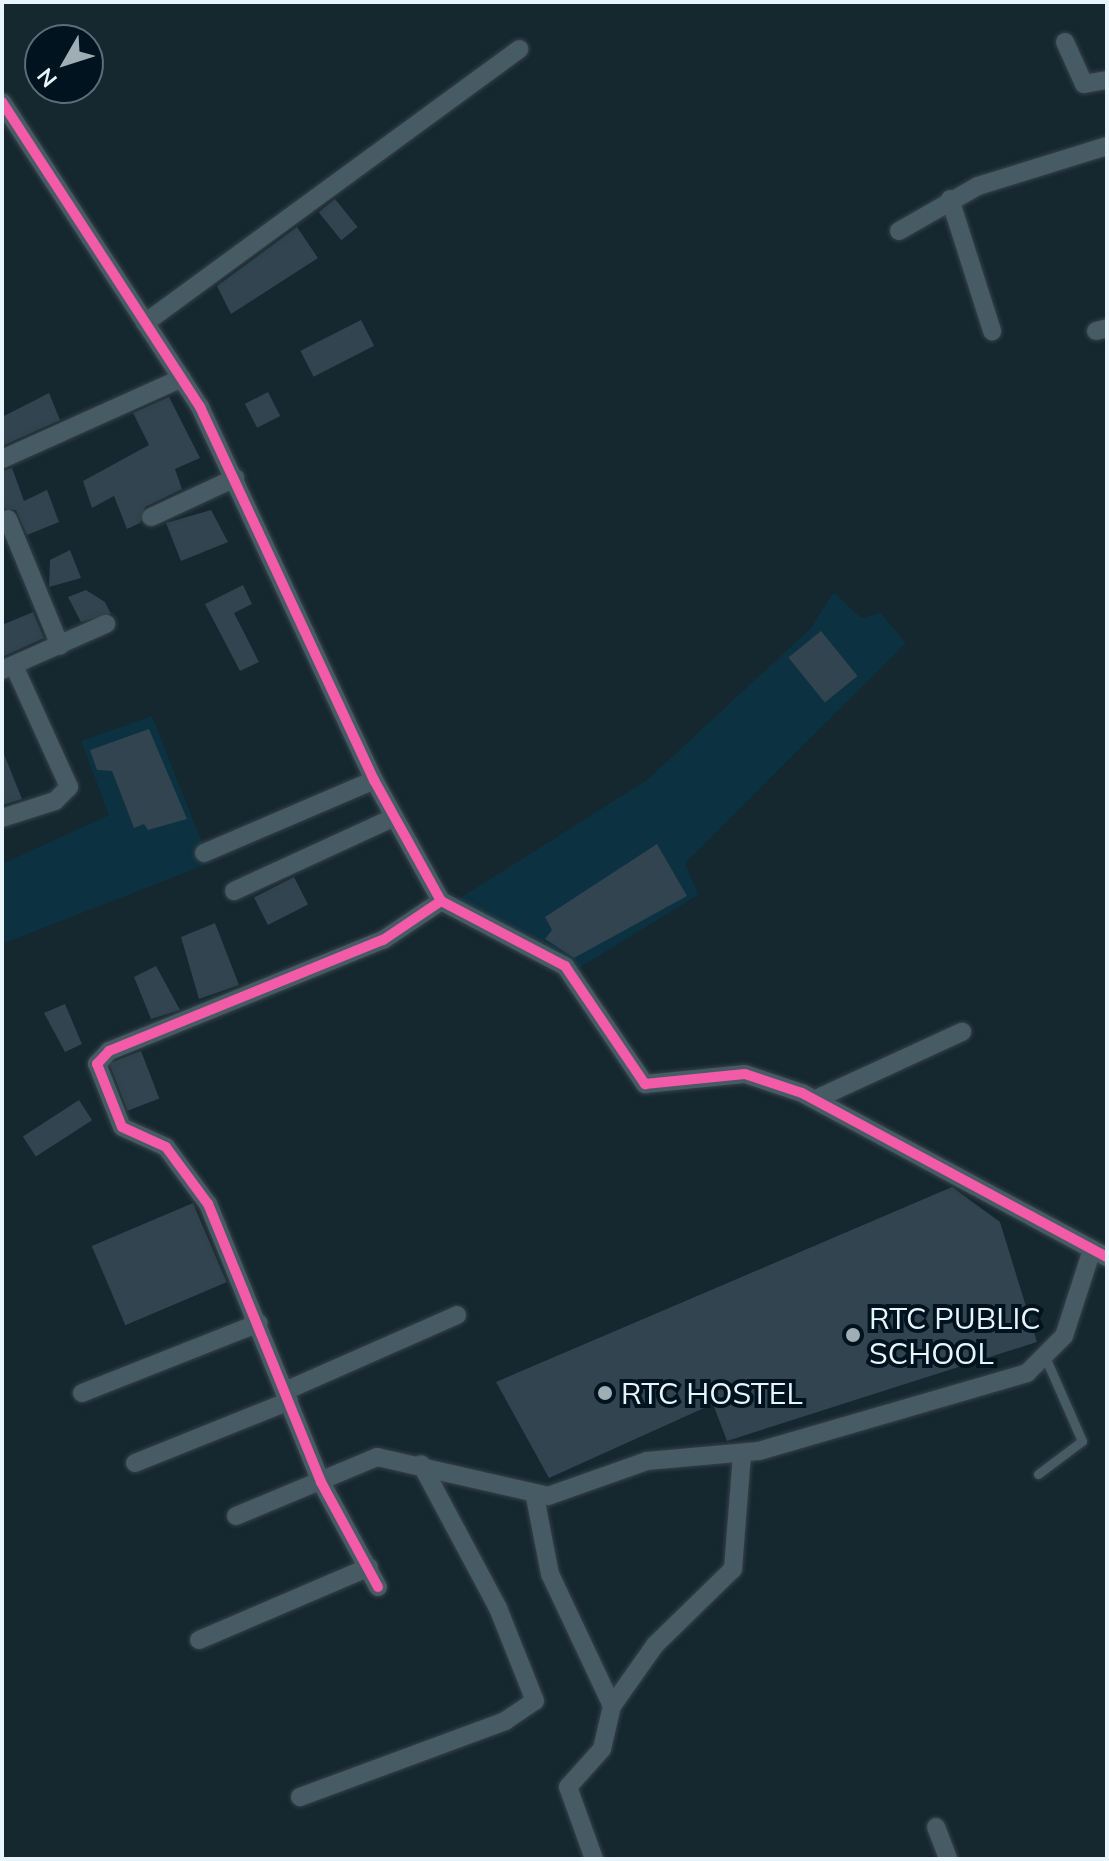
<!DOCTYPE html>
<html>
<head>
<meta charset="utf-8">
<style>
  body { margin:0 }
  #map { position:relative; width:1109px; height:1861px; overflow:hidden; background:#15272f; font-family:Mulish,sans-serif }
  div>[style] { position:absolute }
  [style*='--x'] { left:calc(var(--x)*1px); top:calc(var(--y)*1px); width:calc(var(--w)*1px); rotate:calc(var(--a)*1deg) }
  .built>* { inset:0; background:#0c3140 }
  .building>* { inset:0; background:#31444f; transform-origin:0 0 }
  .roads { filter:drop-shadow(0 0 2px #364148) drop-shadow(0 0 2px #364148) }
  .service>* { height:9px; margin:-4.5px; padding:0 4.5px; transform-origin:4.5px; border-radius:4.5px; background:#475b64 }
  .minor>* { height:18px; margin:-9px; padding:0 9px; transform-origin:9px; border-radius:9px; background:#475b64 }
  .cycleway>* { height:10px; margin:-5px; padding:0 5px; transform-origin:5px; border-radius:5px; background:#f35aa7 }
  .dots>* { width:22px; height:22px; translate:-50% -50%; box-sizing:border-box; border:4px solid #00131e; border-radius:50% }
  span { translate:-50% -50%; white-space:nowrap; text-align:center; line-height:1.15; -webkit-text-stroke:8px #00131e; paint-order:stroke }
  .poi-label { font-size:30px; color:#e9f5fc }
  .left { translate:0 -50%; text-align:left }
  .frame { position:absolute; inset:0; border:4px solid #e9f5fc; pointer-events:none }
  .north { position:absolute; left:24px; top:24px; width:80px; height:80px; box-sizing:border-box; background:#00131e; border:2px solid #5d6d77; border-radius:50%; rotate:231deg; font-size:22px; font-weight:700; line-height:32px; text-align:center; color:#e9f5fc }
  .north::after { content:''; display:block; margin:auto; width:28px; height:36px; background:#9fadb4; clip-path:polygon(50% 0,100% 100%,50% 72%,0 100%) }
</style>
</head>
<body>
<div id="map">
  <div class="built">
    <i style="clip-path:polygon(834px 592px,861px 618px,881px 613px,906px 643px,685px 863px,698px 895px,579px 968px,457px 900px,647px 780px,810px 629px)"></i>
    <i style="clip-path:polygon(152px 716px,210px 863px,2px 944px,2px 864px,109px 815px,81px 741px)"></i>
  </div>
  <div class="building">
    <i style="left:335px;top:199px;width:36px;height:21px;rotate:51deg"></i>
    <i style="clip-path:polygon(297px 227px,318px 258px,231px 314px,217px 286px)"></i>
    <i style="left:361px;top:320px;width:29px;height:68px;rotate:63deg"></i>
    <i style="left:268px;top:392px;width:27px;height:26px;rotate:63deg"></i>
    <i style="clip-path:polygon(49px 393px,60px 420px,2px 446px,2px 417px)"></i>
    <i style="clip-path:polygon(169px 397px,200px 458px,175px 469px,182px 489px,145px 507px,140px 523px,127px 529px,114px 496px,92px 508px,83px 481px,149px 445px,133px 413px)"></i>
    <i style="clip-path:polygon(12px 468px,24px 501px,47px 490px,59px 522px,27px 535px,16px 510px,2px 509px,2px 471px)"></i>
    <i style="clip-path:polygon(211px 510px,228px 542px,181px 561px,166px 523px)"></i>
    <i style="clip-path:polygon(70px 550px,81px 578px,49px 587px,50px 560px)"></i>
    <i style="clip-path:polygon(243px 585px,252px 604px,234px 613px,259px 662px,240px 671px,205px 604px)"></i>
    <i style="clip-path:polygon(86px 590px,105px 602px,111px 614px,81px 622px,68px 597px)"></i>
    <i style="clip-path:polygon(33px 612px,44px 638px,2px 657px,2px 625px)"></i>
    <i style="left:821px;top:631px;width:58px;height:42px;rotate:51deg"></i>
    <i style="clip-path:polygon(149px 729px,187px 819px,148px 830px,144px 824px,134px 828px,112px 771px,97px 770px,90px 750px)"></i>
    <i style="clip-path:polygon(2px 749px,22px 799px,2px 805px)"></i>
    <i style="clip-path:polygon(657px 844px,687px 896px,574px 958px,545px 939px,552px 930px,545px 917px)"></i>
    <i style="left:294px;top:877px;width:31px;height:45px;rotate:63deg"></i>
    <i style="clip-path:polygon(215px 923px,239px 985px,199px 999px,181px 937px)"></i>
    <i style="clip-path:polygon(156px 966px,180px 1010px,151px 1019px,134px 977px)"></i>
    <i style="clip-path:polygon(65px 1004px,82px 1044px,65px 1052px,44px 1013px)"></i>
    <i style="left:141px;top:1051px;width:51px;height:34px;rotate:69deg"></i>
    <i style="left:79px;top:1100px;width:24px;height:67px;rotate:57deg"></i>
    <i style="clip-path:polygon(952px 1187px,1000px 1222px,1037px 1342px,727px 1441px,713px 1404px,549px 1478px,496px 1382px)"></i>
    <i style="left:193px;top:1203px;width:86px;height:110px;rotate:67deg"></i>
  </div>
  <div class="roads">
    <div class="service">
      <i style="--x:1038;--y:1474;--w:55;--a:-36.9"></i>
      <i style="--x:1082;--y:1441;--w:90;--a:-113.7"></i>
    </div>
    <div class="minor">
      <i style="--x:1065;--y:42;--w:46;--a:65.7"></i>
      <i style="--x:1084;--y:84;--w:23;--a:-10"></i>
      <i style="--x:2;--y:102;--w:364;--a:57"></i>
      <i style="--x:200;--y:407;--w:412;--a:65"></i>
      <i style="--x:374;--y:780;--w:138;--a:61"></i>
      <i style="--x:441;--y:901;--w:140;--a:27.7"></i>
      <i style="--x:565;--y:966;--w:143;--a:55.9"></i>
      <i style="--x:645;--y:1084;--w:100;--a:-5.7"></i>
      <i style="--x:745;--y:1074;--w:60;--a:18.4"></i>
      <i style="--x:802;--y:1093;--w:346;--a:28.3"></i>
      <i style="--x:950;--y:199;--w:139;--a:72.3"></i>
      <i style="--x:899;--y:231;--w:91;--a:-29.7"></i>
      <i style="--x:978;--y:186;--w:135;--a:-17.2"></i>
      <i style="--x:145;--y:323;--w:464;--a:-36.2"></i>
      <i style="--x:1096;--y:331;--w:11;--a:-15"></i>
      <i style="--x:2;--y:459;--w:197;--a:-24.2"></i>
      <i style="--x:151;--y:517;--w:93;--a:-24.9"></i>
      <i style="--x:8;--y:519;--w:137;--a:67.7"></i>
      <i style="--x:2;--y:670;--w:114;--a:-23.9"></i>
      <i style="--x:2;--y:818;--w:56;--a:-17.8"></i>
      <i style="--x:55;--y:801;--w:20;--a:-45"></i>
      <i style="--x:69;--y:787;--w:133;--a:-114.4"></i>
      <i style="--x:204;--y:853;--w:185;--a:-23.2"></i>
      <i style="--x:234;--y:891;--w:175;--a:-24.7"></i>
      <i style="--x:816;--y:1099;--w:161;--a:-24.7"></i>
      <i style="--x:285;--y:1391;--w:188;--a:-23.8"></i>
      <i style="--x:82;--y:1393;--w:190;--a:-21.6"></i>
      <i style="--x:135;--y:1463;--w:166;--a:-21.9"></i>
      <i style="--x:535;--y:1497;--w:78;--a:79"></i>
      <i style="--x:550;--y:1574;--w:146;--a:64.8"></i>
      <i style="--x:612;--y:1706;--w:44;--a:103.1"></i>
      <i style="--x:602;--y:1749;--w:51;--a:131.8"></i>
      <i style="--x:568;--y:1787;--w:77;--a:70.1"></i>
      <i style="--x:236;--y:1516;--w:153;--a:-22.7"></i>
      <i style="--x:377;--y:1457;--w:175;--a:12.8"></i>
      <i style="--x:548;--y:1496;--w:105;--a:-19.5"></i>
      <i style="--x:647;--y:1461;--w:112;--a:-5.1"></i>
      <i style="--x:759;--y:1451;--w:279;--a:-16.2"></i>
      <i style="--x:1027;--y:1373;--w:52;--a:-45"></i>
      <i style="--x:1064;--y:1336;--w:90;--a:-72"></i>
      <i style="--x:378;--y:1587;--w:119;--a:-118.5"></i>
      <i style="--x:321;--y:1482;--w:300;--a:-112.1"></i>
      <i style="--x:208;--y:1204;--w:71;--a:-126.4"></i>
      <i style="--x:166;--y:1147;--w:48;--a:-155.6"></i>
      <i style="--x:122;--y:1127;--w:68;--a:-111.6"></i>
      <i style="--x:97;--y:1064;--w:18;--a:-47"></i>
      <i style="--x:109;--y:1051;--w:296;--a:-22.1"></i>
      <i style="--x:383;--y:940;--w:70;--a:-33.9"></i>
      <i style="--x:199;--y:1640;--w:185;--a:-23.2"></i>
      <i style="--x:612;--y:1706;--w:75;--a:-54.8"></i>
      <i style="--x:655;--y:1645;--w:109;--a:-44.3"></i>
      <i style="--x:733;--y:1569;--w:114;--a:-85.5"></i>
      <i style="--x:300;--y:1797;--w:219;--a:-20.3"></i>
      <i style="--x:505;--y:1721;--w:36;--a:-34"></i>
      <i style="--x:535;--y:1701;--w:100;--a:-111.7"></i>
      <i style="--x:498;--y:1608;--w:163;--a:-118.1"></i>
      <i style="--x:936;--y:1827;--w:34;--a:69"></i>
    </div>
  </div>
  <div class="cycleway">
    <i style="--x:2;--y:102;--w:364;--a:57"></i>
    <i style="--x:200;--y:407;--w:412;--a:65"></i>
    <i style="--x:374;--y:780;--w:138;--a:61"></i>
    <i style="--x:441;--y:901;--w:140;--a:27.7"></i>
    <i style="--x:565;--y:966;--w:143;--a:55.9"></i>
    <i style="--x:645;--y:1084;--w:100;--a:-5.7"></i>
    <i style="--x:745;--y:1074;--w:60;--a:18.4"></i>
    <i style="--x:802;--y:1093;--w:346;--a:28.3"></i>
    <i style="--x:378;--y:1587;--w:119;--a:-118.5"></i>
    <i style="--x:321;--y:1482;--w:300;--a:-112.1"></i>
    <i style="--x:208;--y:1204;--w:71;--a:-126.4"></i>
    <i style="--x:166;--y:1147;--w:48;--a:-155.6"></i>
    <i style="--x:122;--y:1127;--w:68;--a:-111.6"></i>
    <i style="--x:97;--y:1064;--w:18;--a:-47"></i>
    <i style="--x:109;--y:1051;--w:296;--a:-22.1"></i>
    <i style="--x:383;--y:940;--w:70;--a:-33.9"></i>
  </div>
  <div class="dots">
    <i style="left:853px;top:1335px;background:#9fadb4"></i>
    <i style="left:605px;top:1393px;background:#9fadb4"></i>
  </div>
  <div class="poi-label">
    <span class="left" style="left:869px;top:1335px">RTC PUBLIC<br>SCHOOL</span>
    <span class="left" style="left:621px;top:1393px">RTC HOSTEL</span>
  </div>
  <div class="frame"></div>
  <div class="north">N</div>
</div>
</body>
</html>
